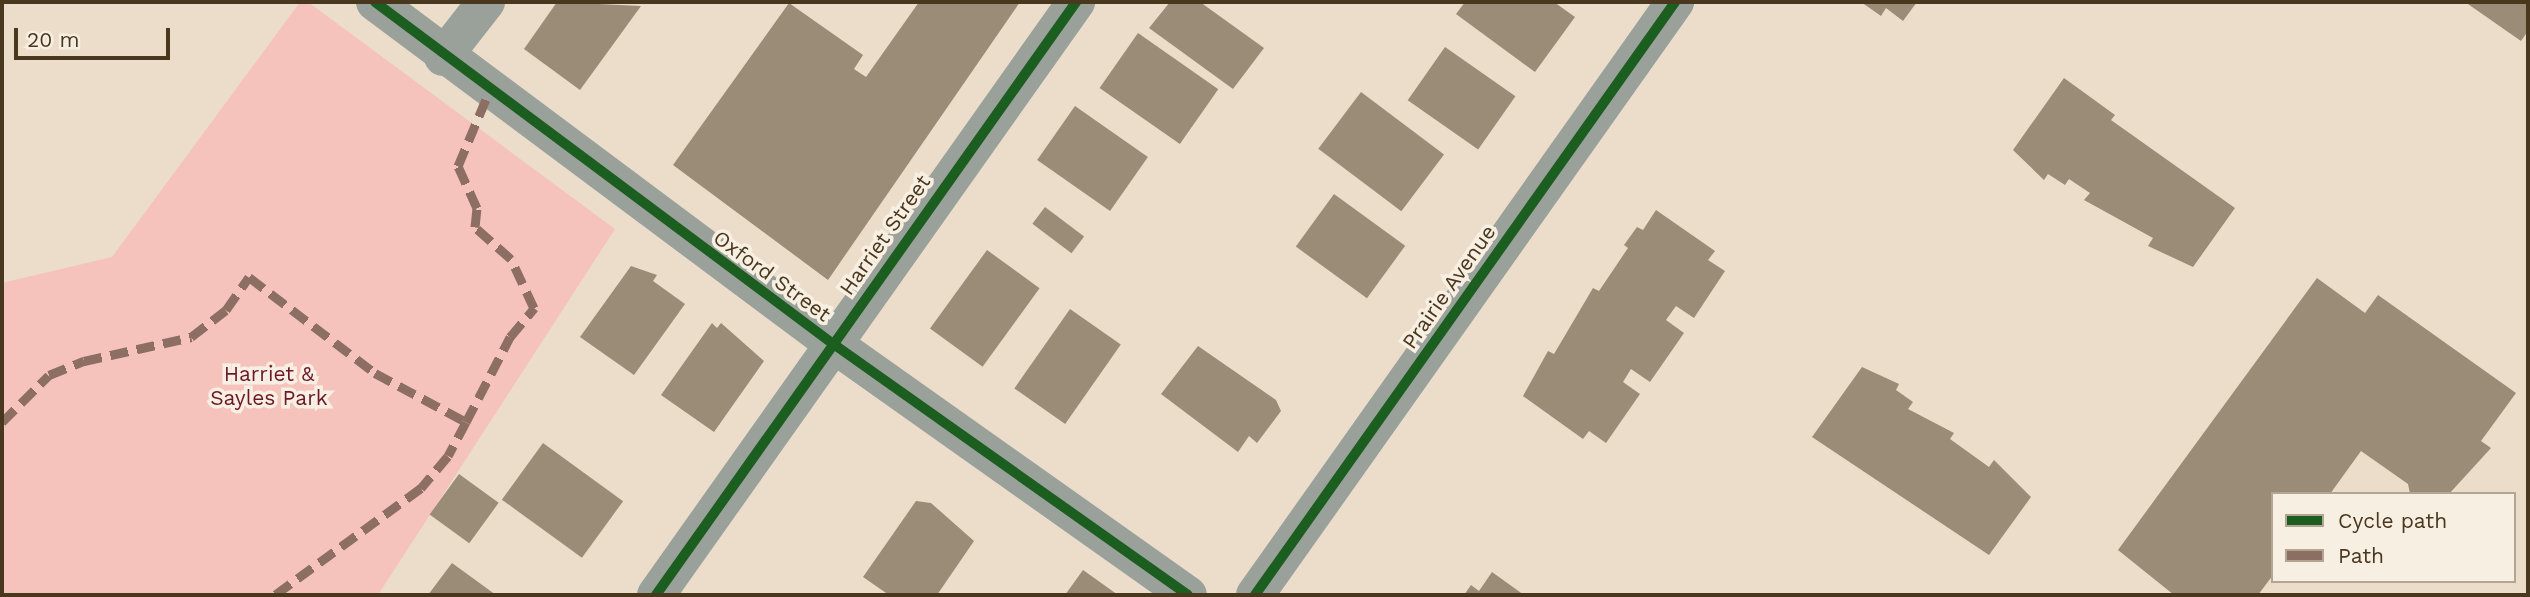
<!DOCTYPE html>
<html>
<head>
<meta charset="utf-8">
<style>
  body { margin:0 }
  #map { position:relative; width:2530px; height:597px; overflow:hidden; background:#ebddc9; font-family:"Work Sans",sans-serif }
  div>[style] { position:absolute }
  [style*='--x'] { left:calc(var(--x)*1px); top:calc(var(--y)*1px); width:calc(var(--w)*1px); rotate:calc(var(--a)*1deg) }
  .green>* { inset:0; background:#f6c3bc }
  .building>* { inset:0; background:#9a8c76; transform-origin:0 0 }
  .minor>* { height:38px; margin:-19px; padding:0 19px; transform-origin:19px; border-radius:19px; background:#9aa19a }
  .quiet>* { height:9px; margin-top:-4.5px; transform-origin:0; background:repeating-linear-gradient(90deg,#8d6e63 0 18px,transparent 0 27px) }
  .cycleway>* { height:10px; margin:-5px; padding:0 5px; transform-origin:5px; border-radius:5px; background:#1b5e20 }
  span { translate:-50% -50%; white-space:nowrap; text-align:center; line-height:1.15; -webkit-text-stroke:7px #f8efe3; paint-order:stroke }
  .street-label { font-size:21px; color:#49371e }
  .park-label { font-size:21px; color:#6d1828 }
  .frame { position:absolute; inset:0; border:4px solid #49371e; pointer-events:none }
  .legend { position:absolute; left:2271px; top:492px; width:245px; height:91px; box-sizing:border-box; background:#f8efe3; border:2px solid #b2a594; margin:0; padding:9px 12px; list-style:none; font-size:21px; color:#49371e }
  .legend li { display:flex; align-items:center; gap:14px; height:35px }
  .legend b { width:35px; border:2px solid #b2a594 }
  .scale { position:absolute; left:14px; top:28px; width:156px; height:32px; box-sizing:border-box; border:4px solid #49371e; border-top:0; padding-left:9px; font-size:21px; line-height:24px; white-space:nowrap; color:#49371e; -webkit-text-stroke:5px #f8efe3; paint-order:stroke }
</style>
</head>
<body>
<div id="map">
  <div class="green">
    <i style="clip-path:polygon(300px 2px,308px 2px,615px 229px,378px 595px,2px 595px,2px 283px,112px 257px)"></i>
  </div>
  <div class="building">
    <i style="clip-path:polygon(557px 2px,641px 6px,580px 90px,524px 49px)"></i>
    <i style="clip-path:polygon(919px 2px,1020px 2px,828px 280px,673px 165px,789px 3px,863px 55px,854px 69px,866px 77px)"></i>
    <i style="clip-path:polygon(1170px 2px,1200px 2px,1264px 48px,1233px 89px,1149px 28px)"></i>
    <i style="clip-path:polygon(1465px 2px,1554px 2px,1575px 17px,1535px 72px,1456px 14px)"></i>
    <i style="clip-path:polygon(1861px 2px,1917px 2px,1903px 21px,1886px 8px,1881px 16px)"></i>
    <i style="clip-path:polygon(2465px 2px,2528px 2px,2528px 31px,2521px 41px)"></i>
    <i style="left:1138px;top:33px;width:98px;height:67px;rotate:35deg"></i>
    <i style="left:1445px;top:47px;width:86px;height:65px;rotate:35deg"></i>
    <i style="clip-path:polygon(2064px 78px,2115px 115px,2111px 120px,2235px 208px,2193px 267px,2148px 246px,2153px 238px,2084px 200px,2090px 193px,2069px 179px,2065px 185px,2048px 174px,2044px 180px,2013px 150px)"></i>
    <i style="left:1361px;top:92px;width:104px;height:71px;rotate:37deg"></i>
    <i style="left:1075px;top:106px;width:89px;height:66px;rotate:35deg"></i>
    <i style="left:1334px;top:194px;width:88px;height:65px;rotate:36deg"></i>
    <i style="left:1045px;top:207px;width:49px;height:21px;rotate:37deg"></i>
    <i style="clip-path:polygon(1656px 210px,1715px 251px,1708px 260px,1725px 271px,1694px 318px,1676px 306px,1666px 320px,1684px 333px,1650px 382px,1631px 369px,1623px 382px,1640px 394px,1606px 443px,1589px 431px,1583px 439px,1523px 396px,1548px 351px,1554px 354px,1593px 288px,1599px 291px,1628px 248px,1624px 245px,1637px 227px,1643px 230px)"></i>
    <i style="left:987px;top:250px;width:65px;height:97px;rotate:36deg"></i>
    <i style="clip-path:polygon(631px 266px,657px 275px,653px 281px,685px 304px,634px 375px,580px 337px)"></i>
    <i style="clip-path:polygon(2317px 278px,2365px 313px,2378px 295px,2516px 393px,2481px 441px,2491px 448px,2449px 494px,2410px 494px,2408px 484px,2361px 451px,2330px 494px,2273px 494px,2273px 575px,2258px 595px,2174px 595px,2118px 550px)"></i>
    <i style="left:1070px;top:309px;width:62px;height:97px;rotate:35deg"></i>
    <i style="clip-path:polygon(712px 323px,717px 328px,721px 323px,764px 361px,714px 432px,661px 395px)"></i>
    <i style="clip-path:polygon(1198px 346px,1276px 400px,1281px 411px,1257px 443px,1249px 436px,1238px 452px,1161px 394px)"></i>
    <i style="clip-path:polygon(1862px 367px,1899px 384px,1896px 390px,1913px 402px,1908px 409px,1954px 433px,1950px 439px,1989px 467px,1994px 460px,2031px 497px,1989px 555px,1812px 437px)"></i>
    <i style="left:543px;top:443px;width:99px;height:70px;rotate:36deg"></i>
    <i style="left:459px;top:474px;width:49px;height:50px;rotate:36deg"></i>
    <i style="clip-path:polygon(916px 501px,931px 503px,974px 541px,937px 595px,889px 595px,863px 577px)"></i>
    <i style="clip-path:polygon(452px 563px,496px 595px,428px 595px)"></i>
    <i style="clip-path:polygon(1083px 570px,1118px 595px,1065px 595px)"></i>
    <i style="clip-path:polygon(1492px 572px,1524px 595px,1464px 595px,1471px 585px,1479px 591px)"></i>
  </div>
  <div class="minor">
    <i style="--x:375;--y:2;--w:570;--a:36.73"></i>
    <i style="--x:832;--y:343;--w:436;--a:35.3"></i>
    <i style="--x:443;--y:57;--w:70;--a:-52"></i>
    <i style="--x:656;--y:595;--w:727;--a:-54.69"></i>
    <i style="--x:1255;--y:595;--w:727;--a:-54.69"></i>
  </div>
  <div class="quiet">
    <i style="--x:2;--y:422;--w:66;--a:-45"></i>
    <i style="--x:49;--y:375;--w:38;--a:-22"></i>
    <i style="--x:84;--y:361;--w:110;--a:-12.6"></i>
    <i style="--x:191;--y:337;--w:44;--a:-37.6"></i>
    <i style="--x:226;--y:310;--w:40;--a:-55.1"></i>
    <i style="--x:249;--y:277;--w:158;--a:37.3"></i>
    <i style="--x:375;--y:373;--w:103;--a:28.3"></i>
    <i style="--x:466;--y:422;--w:38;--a:118"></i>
    <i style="--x:448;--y:456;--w:42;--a:130.2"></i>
    <i style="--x:421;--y:488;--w:181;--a:143.8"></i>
    <i style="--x:466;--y:422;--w:96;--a:-62.6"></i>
    <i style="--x:510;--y:337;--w:38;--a:-50"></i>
    <i style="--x:534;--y:308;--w:54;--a:-115.1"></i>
    <i style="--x:511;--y:259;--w:48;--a:-138.4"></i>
    <i style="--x:475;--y:227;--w:19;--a:-84"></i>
    <i style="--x:477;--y:208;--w:46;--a:-114.3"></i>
    <i style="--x:458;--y:166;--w:80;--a:-67.3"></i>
  </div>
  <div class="cycleway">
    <i style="--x:375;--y:2;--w:570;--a:36.73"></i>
    <i style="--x:832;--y:343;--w:436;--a:35.3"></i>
    <i style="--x:656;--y:595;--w:727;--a:-54.69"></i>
    <i style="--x:1255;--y:595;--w:727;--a:-54.69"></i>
  </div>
  <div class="street-label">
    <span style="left:885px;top:235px;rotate:-55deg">Harriet Street</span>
    <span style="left:772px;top:276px;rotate:36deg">Oxford Street</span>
    <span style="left:1449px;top:287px;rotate:-55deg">Prairie Avenue</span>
  </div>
  <div class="park-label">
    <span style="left:269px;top:386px">Harriet &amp;<br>Sayles Park</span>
  </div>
  <div class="frame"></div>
  <ul class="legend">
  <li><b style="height:9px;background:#1b5e20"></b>Cycle path</li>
  <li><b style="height:9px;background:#8d6e63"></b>Path</li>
  </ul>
  <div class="scale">20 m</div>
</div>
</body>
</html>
